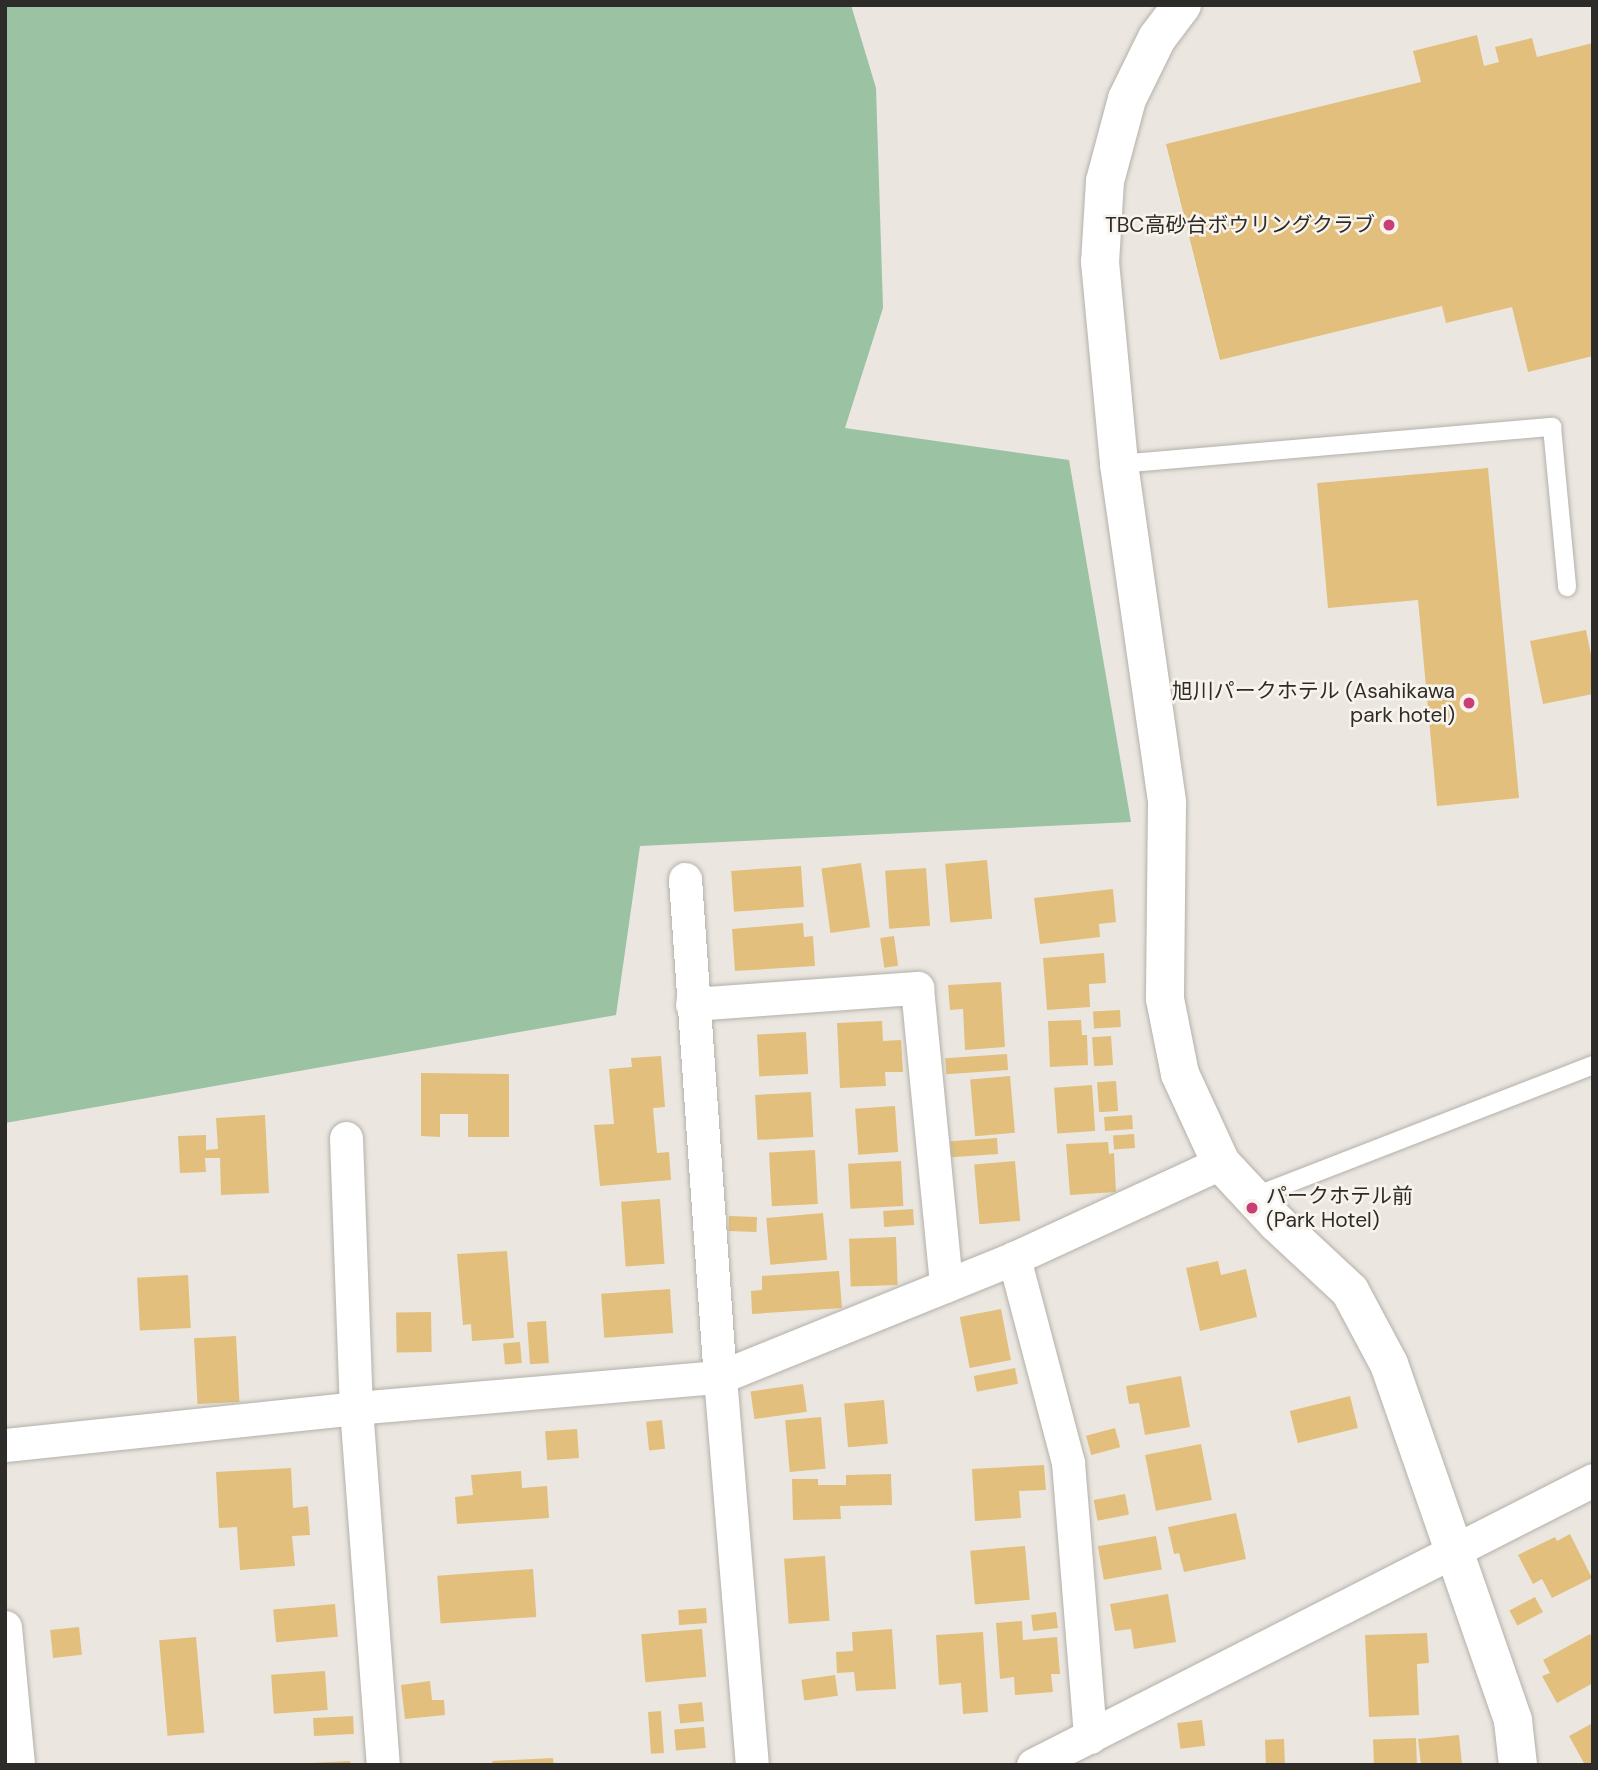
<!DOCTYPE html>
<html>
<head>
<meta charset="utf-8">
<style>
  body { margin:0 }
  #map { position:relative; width:1598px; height:1770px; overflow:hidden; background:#ebe7e0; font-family:"DM Sans","Noto Sans JP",sans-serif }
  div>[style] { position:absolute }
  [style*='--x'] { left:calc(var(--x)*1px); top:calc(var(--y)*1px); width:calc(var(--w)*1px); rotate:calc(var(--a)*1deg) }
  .green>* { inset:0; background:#9bc2a2 }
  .building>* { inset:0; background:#e2bf7c; transform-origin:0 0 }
  .roads { filter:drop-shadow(0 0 2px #b4b0aa) drop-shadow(0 0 2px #b4b0aa) }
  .service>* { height:18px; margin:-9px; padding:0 9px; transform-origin:9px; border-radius:9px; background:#fff }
  .minor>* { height:33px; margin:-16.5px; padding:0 16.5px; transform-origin:16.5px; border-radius:16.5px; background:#fff }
  .tertiary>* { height:38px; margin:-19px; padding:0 19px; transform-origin:19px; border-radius:19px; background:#fff }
  .dots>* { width:19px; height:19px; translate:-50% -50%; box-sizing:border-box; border:4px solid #f8f4ed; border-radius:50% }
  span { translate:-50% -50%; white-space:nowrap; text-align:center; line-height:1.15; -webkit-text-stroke:5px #f8f4ed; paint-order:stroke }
  .poi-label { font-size:21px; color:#2e2c29 }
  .right { translate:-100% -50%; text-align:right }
  .left { translate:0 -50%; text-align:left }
  .frame { position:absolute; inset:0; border:7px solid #2e2c29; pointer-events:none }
</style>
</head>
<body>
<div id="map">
  <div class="green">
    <i style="clip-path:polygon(5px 5px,851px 5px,876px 88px,883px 308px,845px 428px,1069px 460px,1131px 822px,640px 846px,616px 1015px,5px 1123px)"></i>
  </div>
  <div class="building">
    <i style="clip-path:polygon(1477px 35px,1484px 66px,1499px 62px,1495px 47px,1532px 38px,1537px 57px,1593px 43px,1593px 356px,1528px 372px,1512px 307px,1446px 323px,1442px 306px,1220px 360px,1166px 144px,1421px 82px,1413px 51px)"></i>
    <i style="clip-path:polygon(1488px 468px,1519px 798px,1437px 806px,1418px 600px,1328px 608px,1317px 483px)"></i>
    <i style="clip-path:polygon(1586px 630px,1593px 664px,1593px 694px,1543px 704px,1530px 641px)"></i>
    <i style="left:987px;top:860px;width:59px;height:42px;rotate:85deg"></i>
    <i style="left:861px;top:863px;width:65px;height:40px;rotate:82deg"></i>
    <i style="left:801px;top:866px;width:41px;height:70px;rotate:86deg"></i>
    <i style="left:926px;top:868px;width:58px;height:41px;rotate:86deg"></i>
    <i style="clip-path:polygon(1113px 889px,1116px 922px,1099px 924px,1100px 937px,1040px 944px,1034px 898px)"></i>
    <i style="clip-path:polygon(803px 923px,804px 937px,813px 936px,815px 966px,735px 971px,732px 929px)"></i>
    <i style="left:894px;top:936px;width:30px;height:14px;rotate:82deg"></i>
    <i style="clip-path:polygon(1104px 953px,1106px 983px,1089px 984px,1090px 1007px,1047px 1010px,1043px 958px)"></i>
    <i style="clip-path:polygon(1001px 982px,1005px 1047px,965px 1050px,963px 1009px,950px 1010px,948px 985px)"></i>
    <i style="left:1120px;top:1010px;width:17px;height:27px;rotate:87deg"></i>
    <i style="clip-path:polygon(1081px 1020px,1082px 1035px,1087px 1035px,1088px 1065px,1050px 1067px,1048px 1021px)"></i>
    <i style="clip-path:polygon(882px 1021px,883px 1041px,901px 1040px,903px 1072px,885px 1072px,886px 1086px,840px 1088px,837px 1023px)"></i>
    <i style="left:806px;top:1032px;width:42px;height:49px;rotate:87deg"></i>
    <i style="left:1111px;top:1036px;width:29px;height:19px;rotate:86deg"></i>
    <i style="left:1007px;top:1054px;width:16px;height:62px;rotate:86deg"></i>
    <i style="clip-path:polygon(661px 1056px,665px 1107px,653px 1108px,657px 1153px,669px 1152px,671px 1180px,600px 1186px,594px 1125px,614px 1124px,609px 1069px,632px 1067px,631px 1058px)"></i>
    <i style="clip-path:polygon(421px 1073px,509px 1074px,509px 1137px,468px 1137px,468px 1114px,440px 1114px,440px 1137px,421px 1136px)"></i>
    <i style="left:1010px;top:1076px;width:57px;height:40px;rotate:85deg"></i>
    <i style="left:1116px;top:1081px;width:30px;height:19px;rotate:86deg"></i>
    <i style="left:1092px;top:1085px;width:46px;height:38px;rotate:86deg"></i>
    <i style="left:811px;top:1092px;width:45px;height:56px;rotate:87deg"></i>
    <i style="left:895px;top:1106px;width:46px;height:40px;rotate:86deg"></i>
    <i style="clip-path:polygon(265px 1115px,269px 1193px,221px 1195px,220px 1158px,205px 1158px,206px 1172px,180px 1173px,178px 1136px,206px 1135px,206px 1150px,218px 1149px,216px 1118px)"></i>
    <i style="left:1132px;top:1115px;width:14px;height:28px;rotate:86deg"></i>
    <i style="left:1134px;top:1134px;width:14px;height:21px;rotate:86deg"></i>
    <i style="left:997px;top:1138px;width:16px;height:47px;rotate:86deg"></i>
    <i style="clip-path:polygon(1108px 1142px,1109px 1154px,1114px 1153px,1116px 1192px,1070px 1195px,1066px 1144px)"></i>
    <i style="left:815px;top:1150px;width:54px;height:46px;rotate:87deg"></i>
    <i style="left:901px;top:1161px;width:45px;height:53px;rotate:87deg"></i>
    <i style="left:1015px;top:1161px;width:60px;height:41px;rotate:85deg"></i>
    <i style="left:660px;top:1199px;width:65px;height:39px;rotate:86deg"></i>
    <i style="left:913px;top:1209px;width:16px;height:30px;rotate:86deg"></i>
    <i style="left:823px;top:1213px;width:47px;height:57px;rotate:85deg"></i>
    <i style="left:729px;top:1216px;width:28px;height:15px;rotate:2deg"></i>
    <i style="left:896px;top:1237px;width:48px;height:47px;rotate:88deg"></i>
    <i style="clip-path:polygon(507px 1251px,514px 1338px,472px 1341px,471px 1324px,463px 1325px,457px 1254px)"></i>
    <i style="clip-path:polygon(1218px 1261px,1221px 1275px,1246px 1269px,1257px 1317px,1200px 1331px,1186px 1268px)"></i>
    <i style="clip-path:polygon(839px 1271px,842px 1308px,752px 1314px,751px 1291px,762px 1290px,762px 1276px)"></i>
    <i style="left:188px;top:1275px;width:53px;height:51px;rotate:87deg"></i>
    <i style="left:670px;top:1289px;width:44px;height:69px;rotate:86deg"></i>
    <i style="left:1001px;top:1309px;width:52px;height:42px;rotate:79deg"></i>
    <i style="left:431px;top:1312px;width:40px;height:35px;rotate:89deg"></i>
    <i style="left:546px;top:1321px;width:42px;height:19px;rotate:86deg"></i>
    <i style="left:236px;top:1336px;width:66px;height:42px;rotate:87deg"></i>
    <i style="left:520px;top:1342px;width:21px;height:17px;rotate:85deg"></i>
    <i style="left:1015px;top:1368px;width:16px;height:42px;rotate:79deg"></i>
    <i style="clip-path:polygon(1181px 1376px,1190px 1427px,1145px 1435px,1139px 1403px,1129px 1404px,1126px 1386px)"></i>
    <i style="left:803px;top:1384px;width:28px;height:53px;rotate:82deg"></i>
    <i style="left:1350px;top:1396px;width:33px;height:62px;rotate:76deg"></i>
    <i style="left:884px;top:1400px;width:44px;height:40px;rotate:85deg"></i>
    <i style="left:821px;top:1417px;width:52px;height:36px;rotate:85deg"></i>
    <i style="left:662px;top:1420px;width:29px;height:16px;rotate:84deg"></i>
    <i style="left:1115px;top:1428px;width:20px;height:30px;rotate:75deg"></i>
    <i style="left:577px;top:1429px;width:29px;height:32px;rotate:86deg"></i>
    <i style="left:1201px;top:1444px;width:57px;height:57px;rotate:79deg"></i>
    <i style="clip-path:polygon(1044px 1465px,1046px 1490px,1019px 1491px,1021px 1518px,975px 1521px,972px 1469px)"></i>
    <i style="clip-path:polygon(291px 1468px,293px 1508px,308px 1506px,310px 1535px,292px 1536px,295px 1566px,240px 1570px,237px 1527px,219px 1528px,216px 1472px)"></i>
    <i style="clip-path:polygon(521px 1471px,522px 1488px,547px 1486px,549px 1518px,457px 1524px,455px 1497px,473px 1495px,471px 1475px)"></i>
    <i style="clip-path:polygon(891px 1474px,892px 1505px,840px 1506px,841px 1519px,793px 1520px,792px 1479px,818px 1479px,818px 1485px,846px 1485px,846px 1475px)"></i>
    <i style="left:1125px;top:1494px;width:21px;height:32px;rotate:79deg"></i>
    <i style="clip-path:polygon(1236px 1513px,1246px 1559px,1184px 1572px,1179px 1553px,1174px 1554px,1168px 1527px)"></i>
    <i style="clip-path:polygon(1570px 1534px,1592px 1578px,1552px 1598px,1542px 1579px,1533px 1584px,1518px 1555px,1555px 1537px,1557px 1541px)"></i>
    <i style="left:1156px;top:1536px;width:34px;height:59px;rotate:80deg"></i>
    <i style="left:1025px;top:1546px;width:54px;height:55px;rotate:85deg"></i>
    <i style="left:825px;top:1556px;width:65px;height:41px;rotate:86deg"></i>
    <i style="left:533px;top:1569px;width:48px;height:96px;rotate:86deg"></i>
    <i style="clip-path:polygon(1168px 1594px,1176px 1642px,1134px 1649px,1131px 1629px,1115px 1631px,1110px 1604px)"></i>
    <i style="left:1535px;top:1597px;width:17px;height:29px;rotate:62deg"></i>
    <i style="left:335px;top:1604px;width:33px;height:62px;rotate:85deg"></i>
    <i style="left:706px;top:1608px;width:15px;height:28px;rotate:86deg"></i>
    <i style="left:1056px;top:1612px;width:16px;height:25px;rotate:83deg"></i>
    <i style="clip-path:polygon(1022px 1621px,1023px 1640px,1057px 1637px,1060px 1674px,1051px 1674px,1053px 1692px,1015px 1695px,1014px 1677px,1000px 1679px,996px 1623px)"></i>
    <i style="left:79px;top:1627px;width:28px;height:29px;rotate:84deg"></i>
    <i style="left:702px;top:1629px;width:48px;height:61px;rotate:85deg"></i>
    <i style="clip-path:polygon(892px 1629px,896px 1689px,856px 1691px,854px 1672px,837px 1673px,836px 1652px,853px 1651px,852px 1632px)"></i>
    <i style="clip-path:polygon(983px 1632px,988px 1712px,963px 1714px,961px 1683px,939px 1685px,936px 1635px)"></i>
    <i style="clip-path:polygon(1427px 1633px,1429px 1663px,1417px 1664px,1419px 1715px,1369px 1717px,1365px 1635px)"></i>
    <i style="clip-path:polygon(1590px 1634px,1593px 1639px,1593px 1683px,1557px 1703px,1542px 1676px,1550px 1673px,1543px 1660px)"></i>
    <i style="left:196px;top:1637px;width:96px;height:37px;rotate:85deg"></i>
    <i style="left:325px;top:1671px;width:39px;height:54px;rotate:86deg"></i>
    <i style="left:835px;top:1675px;width:21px;height:34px;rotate:82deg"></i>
    <i style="clip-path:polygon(430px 1681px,432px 1700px,444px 1700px,445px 1715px,405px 1719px,401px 1685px)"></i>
    <i style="left:702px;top:1702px;width:19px;height:24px;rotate:84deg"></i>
    <i style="left:661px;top:1711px;width:42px;height:13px;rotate:86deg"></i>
    <i style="left:353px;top:1716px;width:18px;height:40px;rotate:87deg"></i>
    <i style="left:1202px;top:1720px;width:26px;height:25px;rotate:83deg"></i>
    <i style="clip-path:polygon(1593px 1723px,1593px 1765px,1585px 1765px,1569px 1736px)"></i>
    <i style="left:704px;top:1727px;width:21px;height:30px;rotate:85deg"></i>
    <i style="clip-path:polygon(1459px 1735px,1462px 1765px,1421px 1765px,1418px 1739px)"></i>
    <i style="left:1416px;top:1738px;width:27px;height:43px;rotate:88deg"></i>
    <i style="left:1284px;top:1739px;width:26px;height:19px;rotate:88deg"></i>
    <i style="clip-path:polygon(553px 1758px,554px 1765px,493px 1765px,492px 1761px)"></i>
    <i style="clip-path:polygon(350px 1761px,351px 1765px,310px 1765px,310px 1763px)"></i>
  </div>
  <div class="roads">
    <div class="service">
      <i style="--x:1119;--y:464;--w:435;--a:-4.9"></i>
      <i style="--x:1552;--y:427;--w:161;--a:84.6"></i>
      <i style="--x:1253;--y:1197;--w:365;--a:-21.2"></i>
    </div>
    <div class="minor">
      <i style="--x:685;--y:879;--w:499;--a:86"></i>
      <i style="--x:720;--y:1377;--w:389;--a:85.3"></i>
      <i style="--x:692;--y:1004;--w:226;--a:-4.1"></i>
      <i style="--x:917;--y:988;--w:299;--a:84.4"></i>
      <i style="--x:346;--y:1138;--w:270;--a:87.9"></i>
      <i style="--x:356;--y:1408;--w:358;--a:85.7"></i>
      <i style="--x:1014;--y:1258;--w:211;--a:75.2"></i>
      <i style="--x:1068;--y:1462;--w:276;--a:85.4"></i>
      <i style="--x:5;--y:1445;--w:353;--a:-6"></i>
      <i style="--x:356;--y:1408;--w:365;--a:-4.9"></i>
      <i style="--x:720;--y:1377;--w:317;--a:-22"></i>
      <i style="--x:1014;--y:1258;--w:228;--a:-24.7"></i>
      <i style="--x:5;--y:1627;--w:139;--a:84.6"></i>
      <i style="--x:1033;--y:1765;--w:628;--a:-26.97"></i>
    </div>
    <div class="tertiary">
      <i style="--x:1182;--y:5;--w:41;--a:127.1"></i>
      <i style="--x:1157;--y:38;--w:68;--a:116.2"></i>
      <i style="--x:1127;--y:99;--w:85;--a:105"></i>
      <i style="--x:1105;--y:181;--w:81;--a:93.5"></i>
      <i style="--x:1100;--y:262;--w:203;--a:84.6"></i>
      <i style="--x:1119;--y:464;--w:342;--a:81.9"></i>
      <i style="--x:1167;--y:803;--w:196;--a:90.6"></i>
      <i style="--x:1165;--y:999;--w:76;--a:78.7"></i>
      <i style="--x:1180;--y:1074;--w:98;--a:65.3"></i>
      <i style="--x:1221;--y:1163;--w:82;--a:47"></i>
      <i style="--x:1277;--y:1223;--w:100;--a:43"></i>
      <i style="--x:1350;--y:1291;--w:83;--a:61.9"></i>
      <i style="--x:1389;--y:1364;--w:378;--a:70.8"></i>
      <i style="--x:1513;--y:1721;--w:44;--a:83.5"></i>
    </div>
  </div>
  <div class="dots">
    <i style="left:1389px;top:225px;background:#c93e75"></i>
    <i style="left:1469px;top:703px;background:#c93e75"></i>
    <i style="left:1252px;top:1208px;background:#c93e75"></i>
  </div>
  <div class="poi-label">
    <span class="right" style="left:1375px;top:225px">TBC高砂台ボウリングクラブ</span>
    <span class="right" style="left:1455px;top:703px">旭川パークホテル (Asahikawa<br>park hotel)</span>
    <span class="left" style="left:1266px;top:1208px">パークホテル前<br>(Park Hotel)</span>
  </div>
  <div class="frame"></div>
</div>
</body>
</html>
